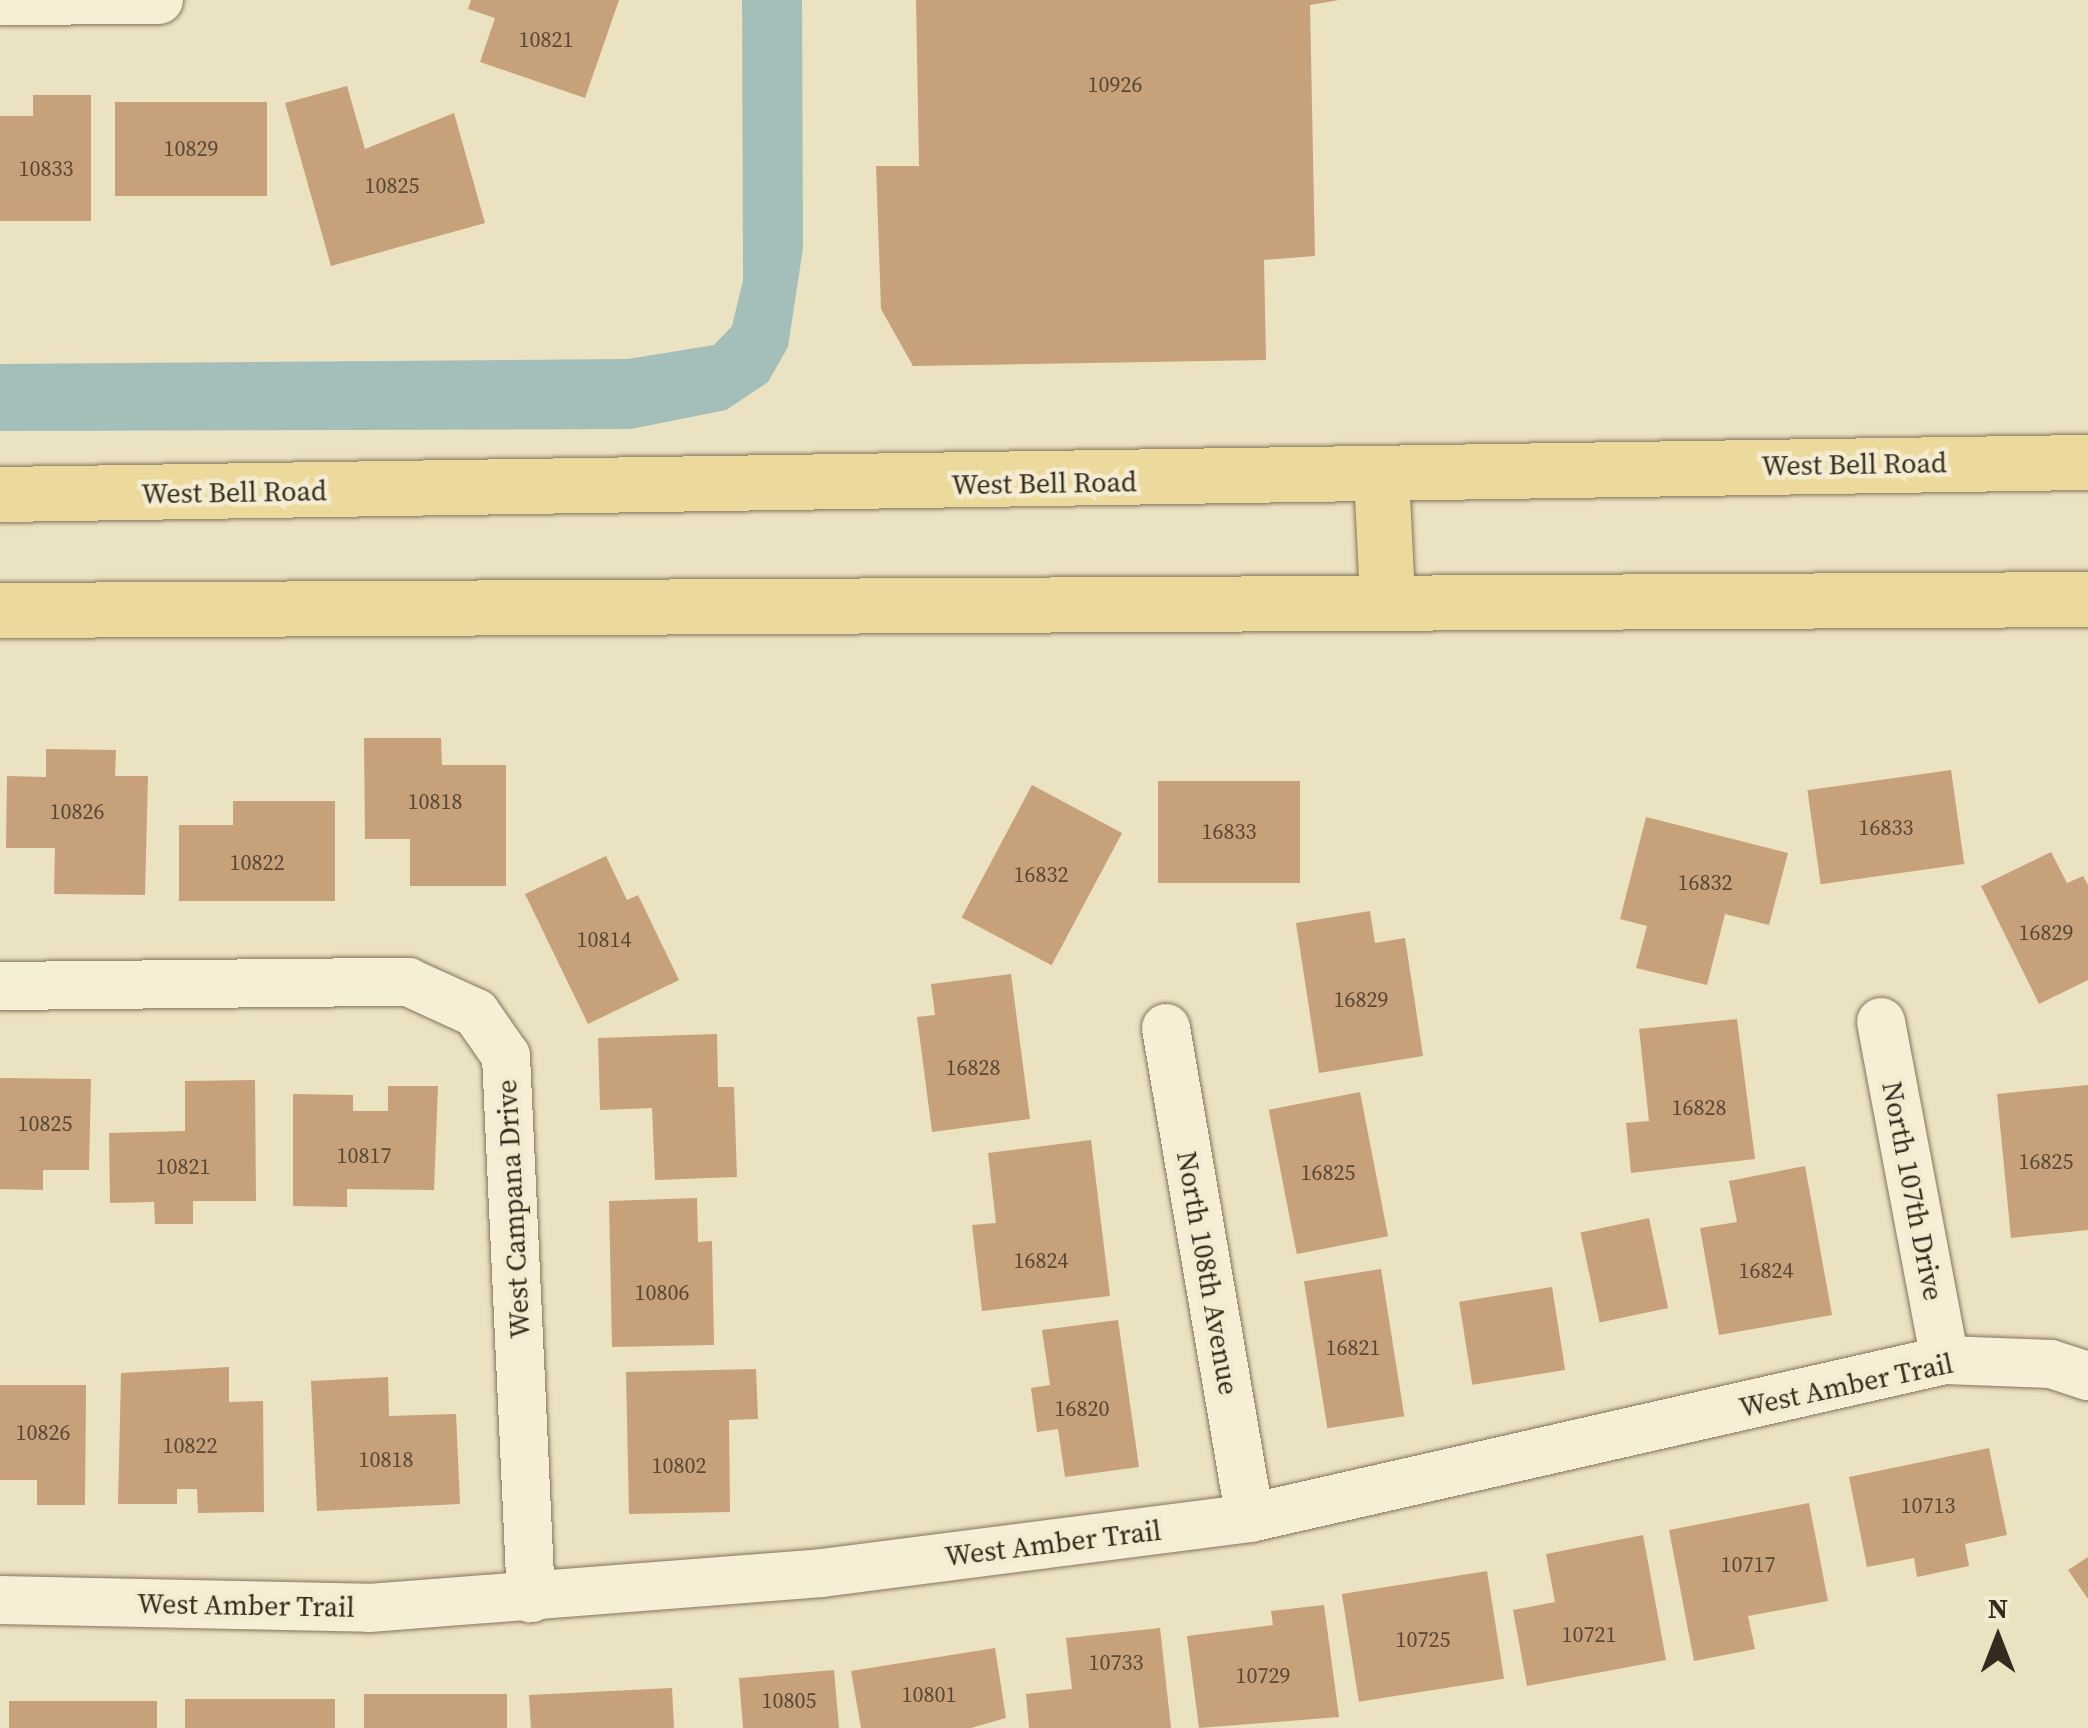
<!DOCTYPE html>
<html>
<head>
<meta charset="utf-8">
<style>
  body { margin:0 }
  #map { position:relative; width:2088px; height:1728px; overflow:hidden; background:#ebe2c2; font-family:"Source Serif 4",serif }
  div>[style] { position:absolute }
  [style*='--x'] { left:calc(var(--x)*1px); top:calc(var(--y)*1px); width:calc(var(--w)*1px); rotate:calc(var(--a)*1deg) }
  .water>* { inset:0; background:#a4beb9 }
  .building>* { inset:0; background:#c7a17a; transform-origin:0 0 }
  .roads { filter:drop-shadow(0 0 2px #84745b) drop-shadow(0 0 2px #84745b) }
  .minor>* { height:48px; margin:-24px; padding:0 24px; transform-origin:24px; border-radius:24px; background:#f6efd5 }
  .primary>* { height:55px; margin:-27.5px; padding:0 27.5px; transform-origin:27.5px; border-radius:27.5px; background:#ecda9c }
  span { translate:-50% -50%; white-space:nowrap; text-align:center; line-height:1.15; -webkit-text-stroke:9px #f3ecd1; paint-order:stroke }
  .number-label { font-size:22px; color:#594835 }
  .number-label span { -webkit-text-stroke-width:0 }
  .street-label { font-size:28px; color:#342b1e }
  .north { position:absolute; left:1948px; top:1588px; width:100px; height:100px; -webkit-text-stroke:8px #f3ecd1; paint-order:stroke; rotate:0deg; font-size:28px; font-weight:700; line-height:40px; text-align:center; color:#342b1e }
  .north::after { content:''; display:block; margin:auto; width:35px; height:45px; background:#342b1e; clip-path:polygon(50% 0,100% 100%,50% 72%,0 100%) }
</style>
</head>
<body>
<div id="map">
  <div class="water">
    <i style="clip-path:polygon(742px 0,802px 0,803px 248px,788px 347px,768px 382px,726px 410px,631px 429px,0 431px,0 364px,628px 359px,714px 345px,732px 326px,743px 280px)"></i>
  </div>
  <div class="building">
    <i style="clip-path:polygon(471px 0,619px 0,585px 98px,480px 62px,495px 18px,468px 9px)"></i>
    <i style="clip-path:polygon(916px 0,1339px 0,1310px 5px,1315px 256px,1264px 260px,1266px 360px,913px 366px,881px 309px,876px 166px,919px 166px)"></i>
    <i style="clip-path:polygon(347px 86px,365px 149px,454px 113px,485px 223px,331px 266px,285px 103px)"></i>
    <i style="clip-path:polygon(33px 95px,91px 95px,91px 221px,0 221px,0 116px,33px 116px)"></i>
    <i style="left:115px;top:102px;width:152px;height:94px"></i>
    <i style="clip-path:polygon(364px 738px,441px 738px,442px 765px,506px 765px,506px 886px,410px 886px,410px 839px,365px 839px)"></i>
    <i style="clip-path:polygon(46px 749px,116px 750px,115px 776px,148px 776px,145px 895px,54px 894px,55px 848px,6px 848px,7px 776px,46px 777px)"></i>
    <i style="left:1951px;top:770px;width:95px;height:145px;rotate:82deg"></i>
    <i style="left:1158px;top:781px;width:142px;height:102px"></i>
    <i style="left:1032px;top:785px;width:102px;height:150px;rotate:28deg"></i>
    <i style="clip-path:polygon(233px 801px,335px 801px,335px 901px,179px 901px,179px 825px,233px 825px)"></i>
    <i style="clip-path:polygon(1646px 817px,1788px 853px,1769px 925px,1725px 914px,1707px 985px,1636px 968px,1647px 926px,1620px 919px)"></i>
    <i style="clip-path:polygon(2051px 852px,2067px 883px,2083px 876px,2088px 885px,2088px 980px,2039px 1004px,1981px 886px)"></i>
    <i style="clip-path:polygon(606px 856px,627px 900px,638px 895px,679px 980px,588px 1024px,525px 894px)"></i>
    <i style="clip-path:polygon(1370px 911px,1375px 943px,1405px 938px,1423px 1056px,1319px 1073px,1296px 923px)"></i>
    <i style="clip-path:polygon(1011px 974px,1030px 1119px,932px 1132px,917px 1017px,935px 1015px,931px 984px)"></i>
    <i style="clip-path:polygon(1737px 1019px,1755px 1159px,1631px 1173px,1626px 1123px,1649px 1121px,1639px 1029px)"></i>
    <i style="clip-path:polygon(717px 1034px,718px 1087px,734px 1087px,737px 1177px,655px 1180px,652px 1108px,600px 1110px,598px 1038px)"></i>
    <i style="clip-path:polygon(0 1078px,91px 1079px,89px 1170px,43px 1170px,43px 1190px,0 1189px)"></i>
    <i style="clip-path:polygon(255px 1080px,256px 1201px,193px 1201px,193px 1224px,155px 1224px,154px 1202px,110px 1203px,109px 1133px,185px 1131px,185px 1081px)"></i>
    <i style="clip-path:polygon(2088px 1085px,2088px 1230px,2011px 1238px,1997px 1094px)"></i>
    <i style="clip-path:polygon(388px 1086px,438px 1086px,434px 1190px,347px 1189px,347px 1207px,293px 1206px,293px 1094px,353px 1095px,353px 1111px,388px 1111px)"></i>
    <i style="left:1360px;top:1092px;width:147px;height:93px;rotate:79deg"></i>
    <i style="clip-path:polygon(1091px 1140px,1110px 1296px,982px 1311px,972px 1225px,996px 1223px,988px 1153px)"></i>
    <i style="clip-path:polygon(1805px 1166px,1832px 1315px,1719px 1335px,1700px 1228px,1737px 1222px,1729px 1181px)"></i>
    <i style="clip-path:polygon(697px 1198px,698px 1242px,712px 1241px,714px 1345px,612px 1347px,609px 1201px)"></i>
    <i style="left:1649px;top:1218px;width:92px;height:70px;rotate:78deg"></i>
    <i style="left:1381px;top:1269px;width:149px;height:78px;rotate:81deg"></i>
    <i style="left:1552px;top:1287px;width:84px;height:94px;rotate:81deg"></i>
    <i style="clip-path:polygon(1118px 1320px,1139px 1467px,1065px 1477px,1058px 1429px,1037px 1432px,1031px 1388px,1050px 1385px,1042px 1330px)"></i>
    <i style="clip-path:polygon(229px 1367px,229px 1402px,263px 1401px,264px 1512px,198px 1513px,197px 1489px,177px 1489px,177px 1504px,118px 1504px,121px 1373px)"></i>
    <i style="clip-path:polygon(756px 1369px,758px 1419px,729px 1420px,730px 1512px,629px 1514px,626px 1372px)"></i>
    <i style="clip-path:polygon(388px 1377px,389px 1416px,456px 1414px,460px 1504px,317px 1511px,311px 1381px)"></i>
    <i style="clip-path:polygon(0 1385px,86px 1385px,85px 1505px,37px 1505px,37px 1480px,0 1480px)"></i>
    <i style="clip-path:polygon(1989px 1448px,2007px 1535px,1965px 1544px,1969px 1566px,1917px 1577px,1914px 1558px,1867px 1567px,1849px 1477px)"></i>
    <i style="clip-path:polygon(1809px 1503px,1828px 1601px,1748px 1616px,1755px 1649px,1694px 1661px,1669px 1530px)"></i>
    <i style="clip-path:polygon(1643px 1535px,1666px 1660px,1527px 1686px,1513px 1610px,1555px 1602px,1546px 1554px)"></i>
    <i style="clip-path:polygon(2088px 1557px,2088px 1599px,2068px 1570px)"></i>
    <i style="left:1487px;top:1571px;width:109px;height:147px;rotate:81deg"></i>
    <i style="clip-path:polygon(1324px 1605px,1339px 1717px,1199px 1728px,1187px 1636px,1273px 1625px,1271px 1611px)"></i>
    <i style="clip-path:polygon(1160px 1628px,1171px 1728px,1029px 1728px,1026px 1694px,1072px 1689px,1066px 1638px)"></i>
    <i style="clip-path:polygon(995px 1648px,1006px 1718px,971px 1728px,861px 1728px,851px 1671px)"></i>
    <i style="clip-path:polygon(834px 1670px,839px 1728px,743px 1728px,739px 1678px)"></i>
    <i style="clip-path:polygon(672px 1688px,674px 1728px,531px 1728px,529px 1695px)"></i>
    <i style="left:507px;top:1694px;width:34px;height:143px;rotate:90deg"></i>
    <i style="left:185px;top:1699px;width:150px;height:29px"></i>
    <i style="left:9px;top:1701px;width:148px;height:27px"></i>
  </div>
  <div class="roads">
    <div class="minor">
      <i style="--x:0;--y:1;--w:159;--a:-0.4"></i>
      <i style="--x:0;--y:986;--w:408;--a:-0.6"></i>
      <i style="--x:408;--y:982;--w:75;--a:24.5"></i>
      <i style="--x:476;--y:1013;--w:52;--a:55.1"></i>
      <i style="--x:506;--y:1056;--w:543;--a:87.36"></i>
      <i style="--x:1881;--y:1022;--w:344;--a:79.3"></i>
      <i style="--x:1166;--y:1028;--w:497;--a:80.3"></i>
      <i style="--x:0;--y:1600;--w:369;--a:1.2"></i>
      <i style="--x:369;--y:1608;--w:454;--a:-4.4"></i>
      <i style="--x:822;--y:1573;--w:432;--a:-7.3"></i>
      <i style="--x:1250;--y:1518;--w:713;--a:-12.81"></i>
      <i style="--x:1945;--y:1360;--w:106;--a:2.2"></i>
      <i style="--x:2051;--y:1364;--w:39;--a:18"></i>
    </div>
    <div class="primary">
      <i style="--x:1381;--y:475;--w:124;--a:87.2"></i>
      <i style="--x:0;--y:494;--w:2088;--a:-0.88"></i>
      <i style="--x:0;--y:610;--w:2088;--a:-0.3"></i>
    </div>
  </div>
  <div class="number-label">
    <span style="left:546px;top:40px">10821</span>
    <span style="left:1115px;top:85px">10926</span>
    <span style="left:191px;top:149px">10829</span>
    <span style="left:46px;top:169px">10833</span>
    <span style="left:392px;top:186px">10825</span>
    <span style="left:435px;top:802px">10818</span>
    <span style="left:77px;top:812px">10826</span>
    <span style="left:1886px;top:828px">16833</span>
    <span style="left:1229px;top:832px">16833</span>
    <span style="left:257px;top:863px">10822</span>
    <span style="left:1041px;top:875px">16832</span>
    <span style="left:1705px;top:883px">16832</span>
    <span style="left:2046px;top:933px">16829</span>
    <span style="left:604px;top:940px">10814</span>
    <span style="left:1361px;top:1000px">16829</span>
    <span style="left:973px;top:1068px">16828</span>
    <span style="left:1699px;top:1108px">16828</span>
    <span style="left:45px;top:1124px">10825</span>
    <span style="left:364px;top:1156px">10817</span>
    <span style="left:2046px;top:1162px">16825</span>
    <span style="left:183px;top:1167px">10821</span>
    <span style="left:1328px;top:1173px">16825</span>
    <span style="left:1041px;top:1261px">16824</span>
    <span style="left:1766px;top:1271px">16824</span>
    <span style="left:662px;top:1293px">10806</span>
    <span style="left:1353px;top:1348px">16821</span>
    <span style="left:1082px;top:1409px">16820</span>
    <span style="left:43px;top:1433px">10826</span>
    <span style="left:190px;top:1446px">10822</span>
    <span style="left:386px;top:1460px">10818</span>
    <span style="left:679px;top:1466px">10802</span>
    <span style="left:1928px;top:1506px">10713</span>
    <span style="left:1748px;top:1565px">10717</span>
    <span style="left:1589px;top:1635px">10721</span>
    <span style="left:1423px;top:1640px">10725</span>
    <span style="left:1116px;top:1663px">10733</span>
    <span style="left:1263px;top:1676px">10729</span>
    <span style="left:929px;top:1695px">10801</span>
    <span style="left:789px;top:1701px">10805</span>
  </div>
  <div class="street-label">
    <span style="left:1854px;top:464px;rotate:-1deg">West Bell Road</span>
    <span style="left:1044px;top:483px;rotate:-1deg">West Bell Road</span>
    <span style="left:234px;top:492px;rotate:-1deg">West Bell Road</span>
    <span style="left:1913px;top:1191px;rotate:79deg">North 107th Drive</span>
    <span style="left:513px;top:1209px;rotate:-93deg">West Campana Drive</span>
    <span style="left:1208px;top:1273px;rotate:80deg">North 108th Avenue</span>
    <span style="left:1846px;top:1385px;rotate:-12deg">West Amber Trail</span>
    <span style="left:1053px;top:1543px;rotate:-7deg">West Amber Trail</span>
    <span style="left:246px;top:1605px;rotate:1deg">West Amber Trail</span>
  </div>
  <div class="north">N</div>
</div>
</body>
</html>
